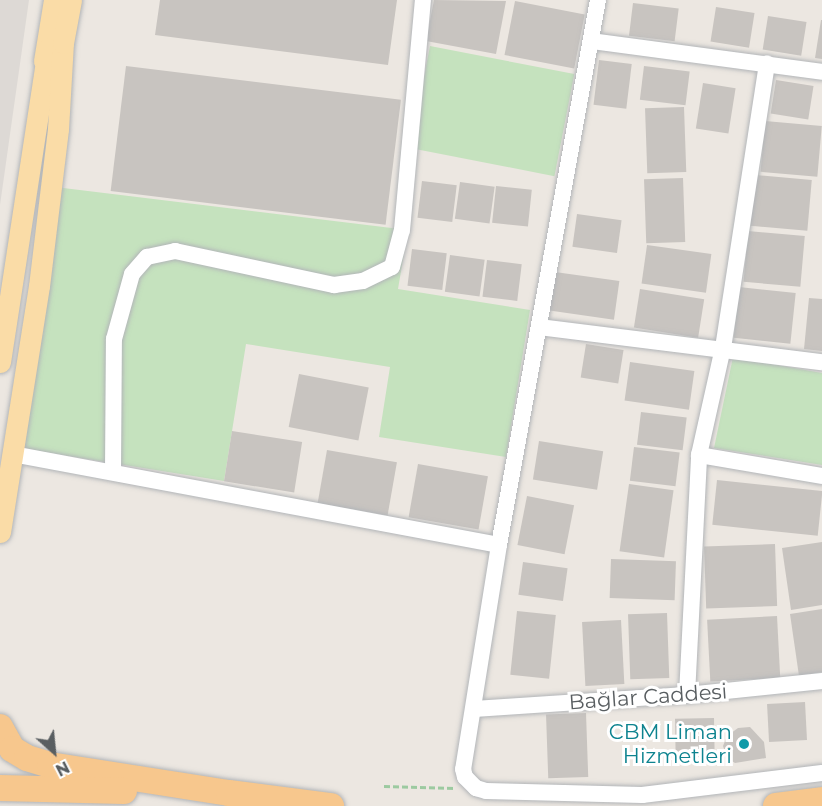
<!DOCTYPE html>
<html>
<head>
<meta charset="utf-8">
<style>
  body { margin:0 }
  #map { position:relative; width:822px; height:806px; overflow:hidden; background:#ece7e1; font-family:Montserrat,sans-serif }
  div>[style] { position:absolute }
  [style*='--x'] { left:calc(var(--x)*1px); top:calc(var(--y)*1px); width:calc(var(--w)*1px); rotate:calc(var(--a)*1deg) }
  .industrial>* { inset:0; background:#ddd9d5 }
  .green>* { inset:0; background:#c5e2be; transform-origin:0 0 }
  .building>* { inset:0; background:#c8c4c0; transform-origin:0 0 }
  .path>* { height:3px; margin-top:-1.5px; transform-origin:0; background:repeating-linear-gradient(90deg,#9ccaa0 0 6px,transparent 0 9px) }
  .roads { filter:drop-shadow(0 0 2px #b2b5b8) drop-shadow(0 0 2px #b2b5b8) }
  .minor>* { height:16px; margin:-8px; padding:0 8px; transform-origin:8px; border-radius:8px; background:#fff }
  .major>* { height:21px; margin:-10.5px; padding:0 10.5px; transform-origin:10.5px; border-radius:10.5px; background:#fadca7 }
  .highway>* { height:26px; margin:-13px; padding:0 13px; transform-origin:13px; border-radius:13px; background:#f7c78d }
  .dots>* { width:16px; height:16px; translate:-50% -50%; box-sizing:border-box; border:3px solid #fff; border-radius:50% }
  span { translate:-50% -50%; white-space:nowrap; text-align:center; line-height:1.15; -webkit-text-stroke:6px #fff; paint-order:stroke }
  .street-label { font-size:21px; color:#595e61 }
  .culture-label { font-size:21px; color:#0d838f }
  .right { translate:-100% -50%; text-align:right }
  .north { position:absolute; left:24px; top:722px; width:60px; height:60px; -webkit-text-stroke:4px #fff; paint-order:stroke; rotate:153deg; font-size:16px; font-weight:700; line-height:24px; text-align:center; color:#595e61 }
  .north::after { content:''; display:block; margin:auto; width:21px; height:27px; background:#595e61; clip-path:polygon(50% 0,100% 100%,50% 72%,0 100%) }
</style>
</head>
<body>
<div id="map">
  <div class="industrial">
    <i style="clip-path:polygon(0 0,29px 0,0 205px)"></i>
  </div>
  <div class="green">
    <i style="left:430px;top:46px;width:147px;height:104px;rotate:11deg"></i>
    <i style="clip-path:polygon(55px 187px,408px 230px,398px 289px,530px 310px,506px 457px,379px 437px,390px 367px,246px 344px,224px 481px,12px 447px)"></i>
    <i style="clip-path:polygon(733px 357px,822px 373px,822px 465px,714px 448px)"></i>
  </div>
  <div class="building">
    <i style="clip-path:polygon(160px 0,397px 0,388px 65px,155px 35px)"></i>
    <i style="clip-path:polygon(434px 0,506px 1px,496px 54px,426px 41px)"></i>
    <i style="left:515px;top:1px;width:71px;height:55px;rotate:11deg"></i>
    <i style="left:633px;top:3px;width:46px;height:33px;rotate:7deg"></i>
    <i style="left:716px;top:7px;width:39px;height:35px;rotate:9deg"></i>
    <i style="left:768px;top:16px;width:39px;height:34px;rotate:9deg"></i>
    <i style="clip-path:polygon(821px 20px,822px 20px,822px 59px,815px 58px)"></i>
    <i style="left:599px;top:60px;width:33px;height:45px;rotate:7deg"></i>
    <i style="left:126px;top:66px;width:277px;height:126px;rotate:7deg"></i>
    <i style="left:644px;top:66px;width:46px;height:34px;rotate:7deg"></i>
    <i style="left:776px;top:80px;width:38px;height:34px;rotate:9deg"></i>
    <i style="left:703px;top:83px;width:33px;height:46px;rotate:9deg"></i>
    <i style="left:684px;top:107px;width:65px;height:39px;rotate:88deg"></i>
    <i style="left:765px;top:121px;width:57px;height:51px;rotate:5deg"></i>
    <i style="left:755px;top:175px;width:57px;height:51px;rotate:5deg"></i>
    <i style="left:683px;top:178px;width:64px;height:39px;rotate:88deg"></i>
    <i style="left:422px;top:181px;width:35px;height:37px;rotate:7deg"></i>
    <i style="left:460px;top:182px;width:35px;height:37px;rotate:8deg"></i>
    <i style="left:496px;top:186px;width:36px;height:37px;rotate:6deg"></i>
    <i style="left:577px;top:214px;width:45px;height:33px;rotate:8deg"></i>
    <i style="left:748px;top:231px;width:57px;height:51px;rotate:5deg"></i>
    <i style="left:647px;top:245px;width:65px;height:39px;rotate:8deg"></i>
    <i style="left:412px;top:249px;width:35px;height:37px;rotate:7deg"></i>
    <i style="left:450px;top:255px;width:35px;height:37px;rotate:8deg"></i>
    <i style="left:487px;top:260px;width:35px;height:37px;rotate:7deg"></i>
    <i style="left:555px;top:272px;width:65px;height:39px;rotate:8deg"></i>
    <i style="left:739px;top:287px;width:57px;height:51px;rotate:6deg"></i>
    <i style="left:640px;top:289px;width:65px;height:39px;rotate:9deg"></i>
    <i style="clip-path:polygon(809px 298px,822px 299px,822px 351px,804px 349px)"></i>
    <i style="left:586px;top:344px;width:38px;height:34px;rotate:9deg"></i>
    <i style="left:630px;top:362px;width:65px;height:39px;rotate:8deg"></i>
    <i style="left:299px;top:374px;width:71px;height:54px;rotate:11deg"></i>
    <i style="left:641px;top:412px;width:46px;height:33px;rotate:7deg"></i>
    <i style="left:232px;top:431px;width:71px;height:51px;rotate:9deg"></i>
    <i style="left:539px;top:441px;width:65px;height:39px;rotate:9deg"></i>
    <i style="left:634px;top:447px;width:46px;height:34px;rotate:7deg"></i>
    <i style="left:327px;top:450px;width:71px;height:54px;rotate:10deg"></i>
    <i style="left:418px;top:464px;width:71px;height:54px;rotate:10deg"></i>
    <i style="left:717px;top:480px;width:106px;height:45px;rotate:6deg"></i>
    <i style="left:629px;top:484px;width:45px;height:68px;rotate:8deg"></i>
    <i style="left:527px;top:496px;width:48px;height:50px;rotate:11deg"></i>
    <i style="clip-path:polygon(822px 542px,822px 605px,791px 610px,782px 548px)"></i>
    <i style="left:775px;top:544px;width:62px;height:71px;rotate:88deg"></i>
    <i style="left:611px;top:559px;width:65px;height:39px;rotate:2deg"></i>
    <i style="left:523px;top:562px;width:45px;height:33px;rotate:8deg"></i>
    <i style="clip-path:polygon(822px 609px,822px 672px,799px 676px,790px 614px)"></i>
    <i style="left:517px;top:611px;width:39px;height:64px;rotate:6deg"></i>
    <i style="left:667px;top:613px;width:65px;height:39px;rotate:88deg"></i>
    <i style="left:777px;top:616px;width:62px;height:70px;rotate:87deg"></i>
    <i style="left:621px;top:620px;width:64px;height:39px;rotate:87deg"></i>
    <i style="left:805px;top:702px;width:38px;height:38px;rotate:87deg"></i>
    <i style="left:586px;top:713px;width:64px;height:40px;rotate:88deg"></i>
    <i style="left:714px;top:718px;width:39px;height:39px;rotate:89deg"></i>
    <i style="clip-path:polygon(750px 727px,764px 742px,766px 758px,735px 763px,727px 758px,723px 746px,727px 736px,738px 728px)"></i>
  </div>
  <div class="path">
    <i style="--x:384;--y:786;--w:71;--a:1.6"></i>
  </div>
  <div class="roads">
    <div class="minor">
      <i style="--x:598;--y:0;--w:554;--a:100.3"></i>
      <i style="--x:499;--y:545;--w:227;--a:99.1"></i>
      <i style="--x:463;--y:769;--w:8;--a:76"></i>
      <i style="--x:465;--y:777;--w:16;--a:45"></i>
      <i style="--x:476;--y:788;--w:10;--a:17"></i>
      <i style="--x:486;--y:791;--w:156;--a:1.5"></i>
      <i style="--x:642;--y:795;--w:181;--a:-7"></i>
      <i style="--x:591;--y:41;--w:233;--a:7.6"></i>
      <i style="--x:539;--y:327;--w:285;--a:7.1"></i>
      <i style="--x:13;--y:454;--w:494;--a:10.6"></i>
      <i style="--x:699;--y:455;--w:125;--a:9.7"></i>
      <i style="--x:113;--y:472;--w:133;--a:-89.6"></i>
      <i style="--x:114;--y:339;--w:67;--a:-74.5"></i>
      <i style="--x:132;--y:274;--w:23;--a:-49"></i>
      <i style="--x:147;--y:257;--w:29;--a:-12"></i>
      <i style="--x:175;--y:251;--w:163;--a:12.1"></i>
      <i style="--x:334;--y:285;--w:29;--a:-8"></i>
      <i style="--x:363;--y:281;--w:32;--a:-26"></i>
      <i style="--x:392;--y:267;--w:38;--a:-75"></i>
      <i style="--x:402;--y:230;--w:231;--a:-84.8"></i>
      <i style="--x:687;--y:695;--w:240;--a:-87.1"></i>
      <i style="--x:699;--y:455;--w:110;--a:-77.4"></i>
      <i style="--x:723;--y:348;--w:288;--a:-81.2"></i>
      <i style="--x:474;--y:709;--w:213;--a:-3.8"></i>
      <i style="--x:687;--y:695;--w:136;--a:-5.9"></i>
    </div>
    <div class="major">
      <i style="--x:44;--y:61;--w:62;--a:-80.7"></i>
      <i style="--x:0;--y:362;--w:317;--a:-81.3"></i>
      <i style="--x:0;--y:532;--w:249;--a:-81"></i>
      <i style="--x:39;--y:286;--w:158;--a:-83.1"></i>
      <i style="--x:58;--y:129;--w:86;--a:-86.7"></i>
      <i style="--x:63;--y:43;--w:44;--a:-79.5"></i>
    </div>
    <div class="highway">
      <i style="--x:0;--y:727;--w:25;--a:61"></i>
      <i style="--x:12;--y:749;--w:17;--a:31"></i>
      <i style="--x:27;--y:758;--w:24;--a:17"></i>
      <i style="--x:50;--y:765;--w:181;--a:8.9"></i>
      <i style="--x:229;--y:793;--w:103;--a:7.3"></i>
      <i style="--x:0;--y:788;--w:124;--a:1.4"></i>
      <i style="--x:776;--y:806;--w:46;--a:-7.4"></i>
    </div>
  </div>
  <div class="dots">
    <i style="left:744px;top:744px;background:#0f9aa8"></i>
  </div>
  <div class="street-label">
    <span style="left:648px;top:697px;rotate:-4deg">Bağlar Caddesi</span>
  </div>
  <div class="culture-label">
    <span class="right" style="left:732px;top:744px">CBM Liman<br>Hizmetleri</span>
  </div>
  <div class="north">N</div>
</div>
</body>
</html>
